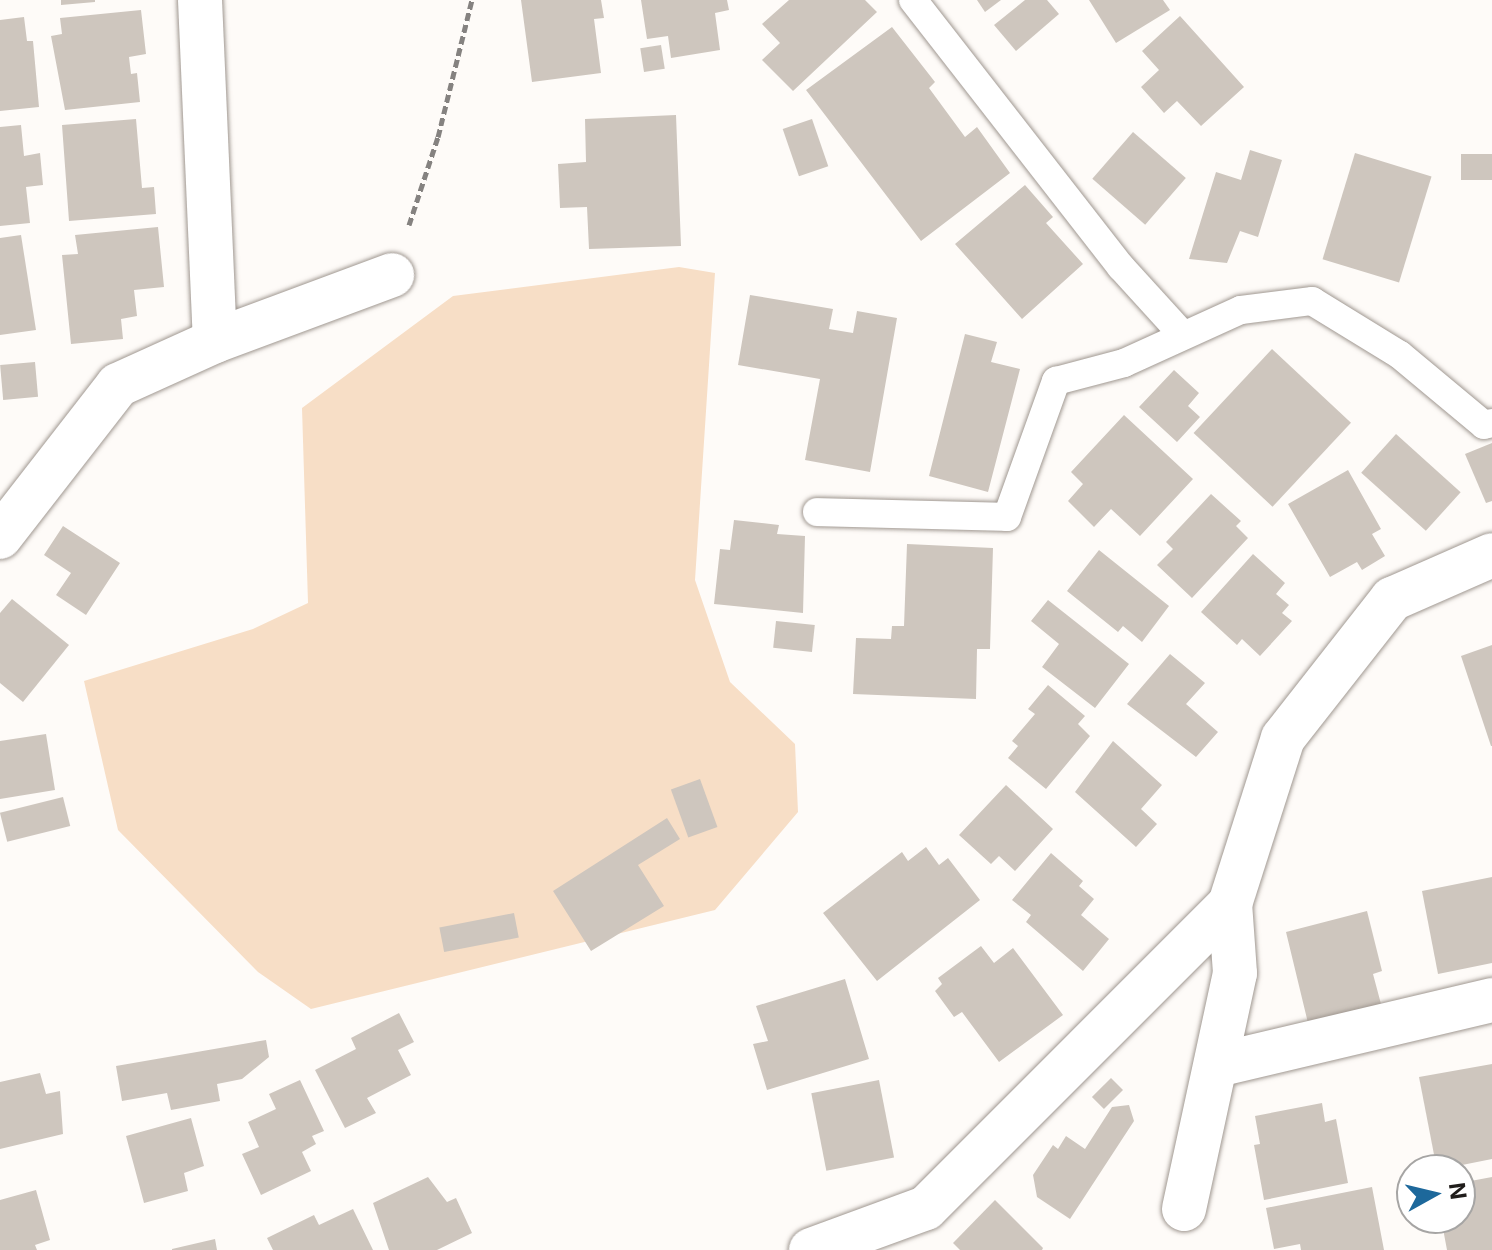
<!DOCTYPE html>
<html>
<head>
<meta charset="utf-8">
<style>
  body { margin:0 }
  #map { position:relative; width:1492px; height:1250px; overflow:hidden; background:#fefbf8; font-family:Inter,sans-serif }
  div>[style] { position:absolute }
  [style*='--x'] { left:calc(var(--x)*1px); top:calc(var(--y)*1px); width:calc(var(--w)*1px); rotate:calc(var(--a)*1deg) }
  .green>* { inset:0; background:#f7dec6 }
  .building>* { inset:0; background:#cec6be; transform-origin:0 0 }
  .path>* { height:5px; margin-top:-2.5px; transform-origin:0; background:repeating-linear-gradient(90deg,#858280 0 8px,transparent 0 12px) }
  .roads { filter:drop-shadow(0 0 2px #a09891) drop-shadow(0 0 2px #a09891) }
  .lane>* { height:28px; margin:-14px; padding:0 14px; transform-origin:14px; border-radius:14px; background:#fff }
  .street>* { height:44px; margin:-22px; padding:0 22px; transform-origin:22px; border-radius:22px; background:#fff }
  span { translate:-50% -50%; white-space:nowrap; text-align:center; line-height:1.15; -webkit-text-stroke:8px #fff; paint-order:stroke }
  .north { position:absolute; left:1396px; top:1154px; width:80px; height:80px; box-sizing:border-box; background:#fff; border:2px solid #a6a5a4; border-radius:50%; rotate:82deg; font-size:22px; font-weight:700; line-height:32px; text-align:center; color:#201d1b }
  .north::after { content:''; display:block; margin:auto; width:28px; height:36px; background:#1d689b; clip-path:polygon(50% 0,100% 100%,50% 72%,0 100%) }
</style>
</head>
<body>
<div id="map">
  <div class="green">
    <i style="clip-path:polygon(679px 267px,715px 273px,695px 580px,730px 682px,795px 744px,798px 812px,715px 910px,311px 1009px,258px 972px,118px 830px,84px 681px,253px 629px,308px 603px,302px 408px,453px 296px)"></i>
  </div>
  <div class="building">
    <i style="clip-path:polygon(61px 0,95px 0,95px 2px,61px 5px)"></i>
    <i style="clip-path:polygon(521px 0,601px 0,604px 18px,594px 19px,601px 73px,532px 82px)"></i>
    <i style="clip-path:polygon(641px 0,727px 0,729px 10px,715px 13px,720px 50px,671px 58px,668px 36px,647px 39px)"></i>
    <i style="clip-path:polygon(789px 0,865px 0,877px 12px,793px 91px,762px 60px,780px 43px,762px 24px)"></i>
    <i style="clip-path:polygon(977px 0,1001px 0,985px 12px)"></i>
    <i style="clip-path:polygon(1025px 0,1047px 0,1059px 14px,1016px 51px,994px 25px)"></i>
    <i style="clip-path:polygon(1089px 0,1163px 0,1170px 10px,1116px 43px)"></i>
    <i style="clip-path:polygon(141px 10px,146px 54px,129px 57px,131px 74px,137px 73px,140px 102px,65px 110px,51px 36px,62px 34px,60px 18px)"></i>
    <i style="clip-path:polygon(1180px 16px,1244px 87px,1201px 126px,1177px 101px,1164px 113px,1141px 87px,1159px 70px,1142px 51px)"></i>
    <i style="clip-path:polygon(24px 17px,27px 41px,33px 41px,39px 107px,0 111px,0 20px)"></i>
    <i style="clip-path:polygon(892px 27px,935px 82px,929px 88px,965px 137px,977px 127px,1010px 173px,921px 241px,806px 90px)"></i>
    <i style="left:661px;top:45px;width:24px;height:21px;rotate:81deg"></i>
    <i style="clip-path:polygon(676px 115px,681px 246px,589px 249px,587px 207px,560px 208px,558px 164px,586px 162px,585px 119px)"></i>
    <i style="clip-path:polygon(136px 119px,142px 188px,154px 187px,156px 214px,69px 221px,62px 125px)"></i>
    <i style="left:812px;top:119px;width:50px;height:31px;rotate:71deg"></i>
    <i style="clip-path:polygon(21px 125px,24px 156px,40px 153px,43px 185px,26px 187px,30px 223px,0 226px,0 127px)"></i>
    <i style="left:1133px;top:132px;width:70px;height:62px;rotate:41deg"></i>
    <i style="clip-path:polygon(1250px 150px,1282px 160px,1258px 237px,1240px 231px,1227px 263px,1189px 259px,1216px 172px,1241px 180px)"></i>
    <i style="left:1355px;top:153px;width:80px;height:111px;rotate:17deg"></i>
    <i style="left:1492px;top:154px;width:26px;height:31px;rotate:90deg"></i>
    <i style="clip-path:polygon(1025px 185px,1053px 217px,1046px 223px,1083px 264px,1022px 319px,955px 244px)"></i>
    <i style="clip-path:polygon(158px 227px,164px 287px,134px 290px,137px 316px,121px 319px,123px 339px,71px 344px,62px 255px,78px 254px,75px 235px)"></i>
    <i style="clip-path:polygon(21px 235px,36px 330px,0 335px,0 238px)"></i>
    <i style="clip-path:polygon(750px 295px,833px 309px,829px 329px,853px 333px,857px 311px,897px 318px,870px 472px,805px 460px,820px 379px,738px 365px)"></i>
    <i style="clip-path:polygon(965px 334px,997px 342px,991px 362px,1020px 369px,988px 492px,929px 476px)"></i>
    <i style="left:1272px;top:349px;width:108px;height:115px;rotate:43deg"></i>
    <i style="left:35px;top:362px;width:35px;height:35px;rotate:85deg"></i>
    <i style="clip-path:polygon(1174px 370px,1199px 393px,1188px 406px,1200px 417px,1177px 442px,1139px 407px)"></i>
    <i style="clip-path:polygon(1124px 415px,1193px 479px,1140px 536px,1111px 509px,1094px 527px,1068px 501px,1083px 484px,1071px 472px)"></i>
    <i style="left:1396px;top:434px;width:87px;height:52px;rotate:42deg"></i>
    <i style="clip-path:polygon(1492px 443px,1492px 501px,1486px 503px,1465px 454px)"></i>
    <i style="clip-path:polygon(1348px 470px,1381px 529px,1372px 534px,1385px 556px,1362px 570px,1357px 562px,1330px 577px,1288px 504px)"></i>
    <i style="clip-path:polygon(1211px 494px,1241px 521px,1236px 526px,1248px 538px,1192px 598px,1157px 565px,1173px 549px,1166px 542px)"></i>
    <i style="clip-path:polygon(734px 520px,779px 525px,777px 534px,805px 536px,803px 613px,714px 604px,720px 549px,730px 550px)"></i>
    <i style="clip-path:polygon(63px 526px,120px 563px,86px 615px,56px 595px,71px 573px,44px 555px)"></i>
    <i style="clip-path:polygon(907px 544px,993px 548px,990px 649px,977px 649px,976px 699px,853px 694px,856px 638px,891px 639px,892px 626px,904px 626px)"></i>
    <i style="clip-path:polygon(1099px 550px,1169px 606px,1142px 642px,1123px 626px,1118px 632px,1067px 591px)"></i>
    <i style="clip-path:polygon(1253px 554px,1285px 583px,1276px 594px,1289px 605px,1282px 613px,1292px 621px,1260px 656px,1242px 639px,1237px 645px,1201px 612px)"></i>
    <i style="clip-path:polygon(12px 599px,69px 645px,23px 702px,0 683px,0 613px)"></i>
    <i style="clip-path:polygon(1048px 600px,1129px 664px,1095px 708px,1042px 667px,1059px 644px,1031px 621px)"></i>
    <i style="left:776px;top:621px;width:39px;height:27px;rotate:6deg"></i>
    <i style="clip-path:polygon(1492px 645px,1492px 746px,1491px 746px,1461px 656px)"></i>
    <i style="clip-path:polygon(1170px 654px,1205px 683px,1186px 704px,1218px 732px,1196px 757px,1127px 704px)"></i>
    <i style="clip-path:polygon(1048px 685px,1085px 716px,1078px 724px,1090px 736px,1046px 789px,1008px 758px,1018px 746px,1012px 741px,1035px 714px,1028px 709px)"></i>
    <i style="clip-path:polygon(46px 734px,55px 790px,0 799px,0 741px)"></i>
    <i style="clip-path:polygon(1113px 741px,1162px 785px,1141px 809px,1157px 824px,1136px 847px,1075px 792px)"></i>
    <i style="left:700px;top:779px;width:51px;height:31px;rotate:70deg"></i>
    <i style="clip-path:polygon(1006px 785px,1053px 829px,1015px 871px,999px 856px,991px 864px,959px 835px)"></i>
    <i style="left:63px;top:797px;width:30px;height:65px;rotate:76deg"></i>
    <i style="clip-path:polygon(667px 818px,680px 839px,638px 865px,664px 906px,591px 951px,553px 891px)"></i>
    <i style="clip-path:polygon(926px 847px,939px 865px,948px 858px,980px 900px,877px 981px,823px 913px,902px 852px,908px 861px)"></i>
    <i style="clip-path:polygon(1051px 853px,1083px 881px,1079px 886px,1094px 899px,1081px 915px,1109px 939px,1083px 971px,1026px 922px,1031px 915px,1012px 900px)"></i>
    <i style="clip-path:polygon(1492px 877px,1492px 963px,1438px 974px,1422px 891px)"></i>
    <i style="clip-path:polygon(1367px 911px,1382px 971px,1373px 974px,1381px 1004px,1308px 1023px,1286px 932px)"></i>
    <i style="left:514px;top:913px;width:25px;height:76px;rotate:79deg"></i>
    <i style="clip-path:polygon(981px 946px,994px 963px,1013px 948px,1063px 1015px,999px 1062px,962px 1012px,954px 1017px,935px 991px,942px 984px,938px 978px)"></i>
    <i style="clip-path:polygon(845px 979px,869px 1059px,767px 1090px,753px 1044px,768px 1041px,756px 1006px)"></i>
    <i style="clip-path:polygon(399px 1013px,414px 1042px,398px 1050px,411px 1075px,367px 1098px,376px 1113px,345px 1128px,315px 1070px,356px 1049px,351px 1038px)"></i>
    <i style="clip-path:polygon(266px 1040px,269px 1057px,242px 1079px,217px 1084px,220px 1101px,171px 1110px,167px 1093px,122px 1101px,116px 1066px)"></i>
    <i style="clip-path:polygon(1492px 1064px,1492px 1159px,1437px 1170px,1419px 1077px)"></i>
    <i style="clip-path:polygon(40px 1073px,46px 1094px,60px 1091px,63px 1134px,0 1149px,0 1082px)"></i>
    <i style="left:1111px;top:1078px;width:17px;height:27px;rotate:45deg"></i>
    <i style="clip-path:polygon(300px 1080px,324px 1131px,312px 1136px,316px 1144px,302px 1152px,311px 1171px,261px 1195px,242px 1154px,259px 1147px,248px 1122px,276px 1109px,269px 1094px)"></i>
    <i style="left:879px;top:1080px;width:79px;height:69px;rotate:79deg"></i>
    <i style="clip-path:polygon(1322px 1103px,1325px 1122px,1336px 1119px,1348px 1183px,1264px 1200px,1254px 1145px,1260px 1144px,1255px 1116px)"></i>
    <i style="clip-path:polygon(1129px 1105px,1134px 1121px,1070px 1219px,1037px 1197px,1033px 1175px,1053px 1145px,1058px 1149px,1066px 1136px,1085px 1149px,1112px 1107px)"></i>
    <i style="clip-path:polygon(191px 1118px,204px 1166px,184px 1173px,188px 1191px,144px 1203px,126px 1136px)"></i>
    <i style="clip-path:polygon(428px 1177px,447px 1202px,456px 1198px,472px 1233px,437px 1250px,389px 1250px,373px 1203px)"></i>
    <i style="clip-path:polygon(1492px 1177px,1492px 1250px,1447px 1250px,1441px 1218px,1460px 1218px,1460px 1183px)"></i>
    <i style="clip-path:polygon(1372px 1187px,1384px 1250px,1301px 1250px,1300px 1244px,1274px 1249px,1266px 1208px)"></i>
    <i style="clip-path:polygon(36px 1190px,50px 1240px,35px 1245px,37px 1250px,0 1250px,0 1200px)"></i>
    <i style="clip-path:polygon(995px 1200px,1043px 1248px,1042px 1250px,960px 1250px,953px 1243px)"></i>
    <i style="clip-path:polygon(353px 1209px,373px 1250px,273px 1250px,267px 1238px,314px 1215px,319px 1225px)"></i>
    <i style="clip-path:polygon(215px 1239px,217px 1250px,172px 1250px,172px 1249px)"></i>
  </div>
  <div class="path">
    <i style="--x:409;--y:225;--w:93;--a:-71.8"></i>
    <i style="--x:438;--y:137;--w:141;--a:-76.1"></i>
  </div>
  <div class="roads">
    <div class="lane">
      <i style="--x:913;--y:0;--w:338;--a:52.1"></i>
      <i style="--x:1121;--y:267;--w:91;--a:47.7"></i>
      <i style="--x:817;--y:512;--w:190;--a:1.5"></i>
      <i style="--x:1007;--y:517;--w:145;--a:-70.2"></i>
      <i style="--x:1056;--y:381;--w:70;--a:-14.8"></i>
      <i style="--x:1124;--y:363;--w:128;--a:-24.4"></i>
      <i style="--x:1241;--y:310;--w:72;--a:-7.2"></i>
      <i style="--x:1312;--y:301;--w:103;--a:31.5"></i>
      <i style="--x:1400;--y:355;--w:109;--a:39.8"></i>
      <i style="--x:1484;--y:425;--w:8;--a:-14"></i>
    </div>
    <div class="street">
      <i style="--x:200;--y:0;--w:341;--a:87.5"></i>
      <i style="--x:0;--y:537;--w:192;--a:-52.2"></i>
      <i style="--x:118;--y:385;--w:107;--a:-24.4"></i>
      <i style="--x:215;--y:341;--w:189;--a:-20.4"></i>
      <i style="--x:1217;--y:1065;--w:283;--a:-13.3"></i>
      <i style="--x:1184;--y:1209;--w:241;--a:-77.8"></i>
      <i style="--x:1235;--y:973;--w:69;--a:-94.1"></i>
      <i style="--x:1230;--y:904;--w:174;--a:-72.3"></i>
      <i style="--x:1283;--y:738;--w:177;--a:-51.9"></i>
      <i style="--x:1392;--y:599;--w:109;--a:-23.7"></i>
      <i style="--x:811;--y:1250;--w:122;--a:-20.1"></i>
      <i style="--x:926;--y:1208;--w:430;--a:-45"></i>
    </div>
  </div>
  <div class="north">N</div>
</div>
</body>
</html>
